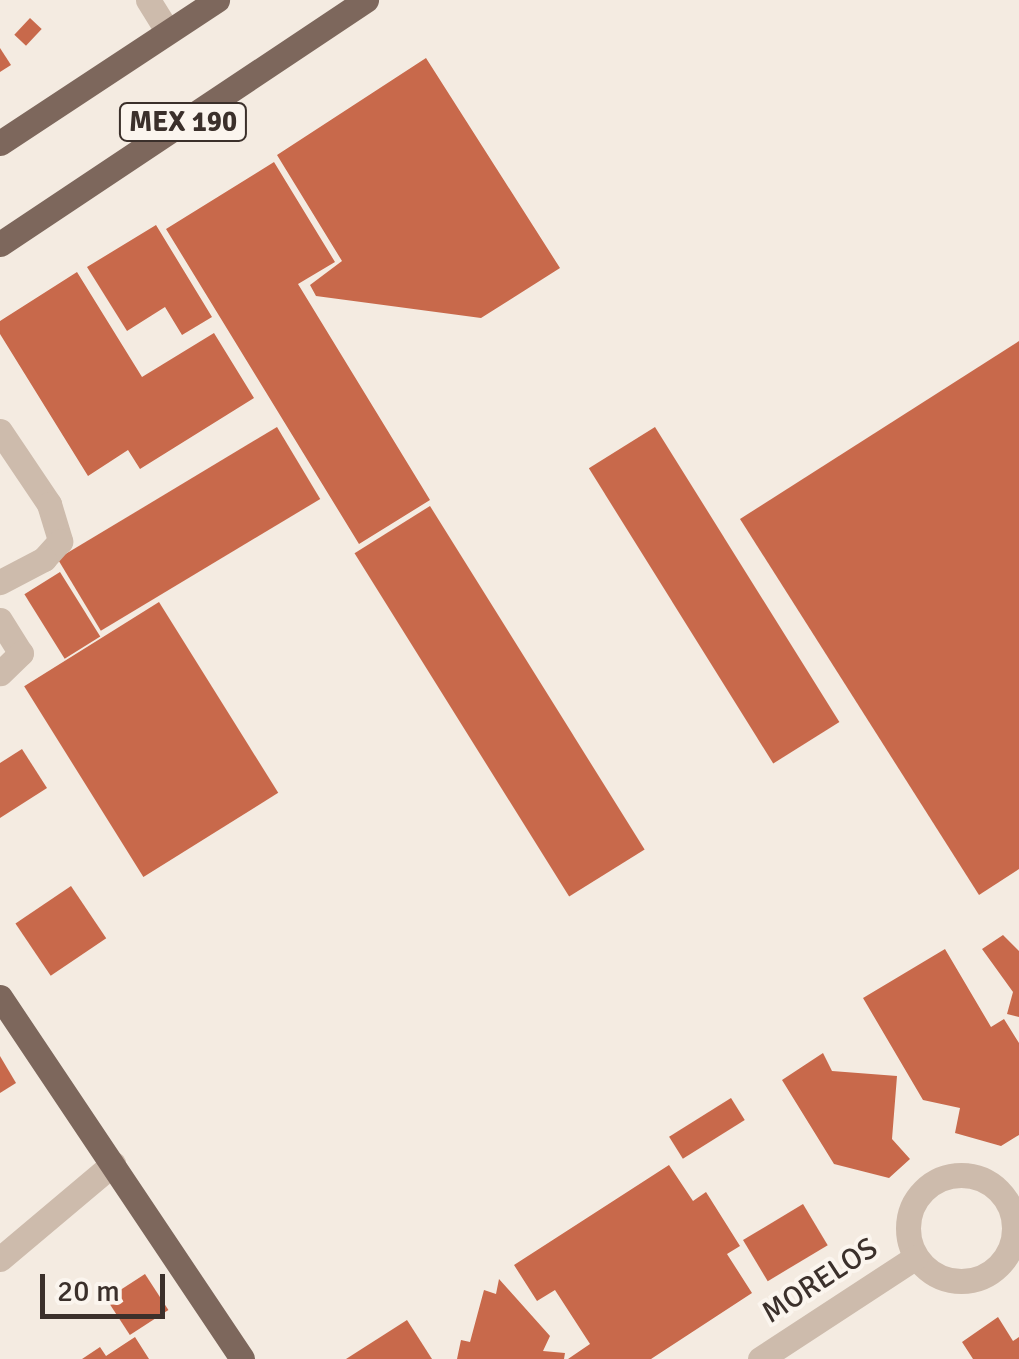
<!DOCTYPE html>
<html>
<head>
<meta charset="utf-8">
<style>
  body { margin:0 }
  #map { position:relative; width:1019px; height:1359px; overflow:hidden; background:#f4ebe1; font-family:Signika,sans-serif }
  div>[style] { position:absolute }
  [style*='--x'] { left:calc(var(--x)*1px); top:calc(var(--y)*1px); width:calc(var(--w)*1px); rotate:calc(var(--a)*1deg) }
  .building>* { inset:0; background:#c8694b; transform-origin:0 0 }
  .minor>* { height:25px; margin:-12.5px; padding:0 12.5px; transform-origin:12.5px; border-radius:12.5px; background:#cdbbac }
  .minor>.ring { margin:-12.5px; padding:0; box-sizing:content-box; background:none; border:25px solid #cdbbac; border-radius:50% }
  .major>* { height:25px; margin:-12.5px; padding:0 12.5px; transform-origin:12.5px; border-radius:12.5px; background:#7d675c }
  span { translate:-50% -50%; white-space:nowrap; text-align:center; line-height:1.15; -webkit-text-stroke:8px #fbf5ee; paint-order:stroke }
  .shield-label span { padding:2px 8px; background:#fbf5ee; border:2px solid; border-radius:8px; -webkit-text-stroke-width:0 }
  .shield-label { font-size:28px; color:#3b302b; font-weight:700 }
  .street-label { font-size:30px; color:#3b302b }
  .scale { position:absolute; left:40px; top:1274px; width:125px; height:45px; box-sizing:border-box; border:5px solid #3b302b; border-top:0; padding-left:12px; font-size:30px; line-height:35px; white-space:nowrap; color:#3b302b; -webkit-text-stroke:8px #fbf5ee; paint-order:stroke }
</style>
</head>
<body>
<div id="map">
  <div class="building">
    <i style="left:30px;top:18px;width:16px;height:23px;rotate:43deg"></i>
    <i style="clip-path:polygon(0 48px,11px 65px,0 72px)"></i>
    <i style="clip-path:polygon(426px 58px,560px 268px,481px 318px,316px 296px,310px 285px,342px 261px,277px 155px)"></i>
    <i style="clip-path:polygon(274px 162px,335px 262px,298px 284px,430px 500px,359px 544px,166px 229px)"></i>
    <i style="clip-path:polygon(156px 225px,212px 317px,182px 335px,165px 307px,127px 331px,87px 267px)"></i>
    <i style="clip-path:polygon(77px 272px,142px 377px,214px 333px,254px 398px,140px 469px,128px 450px,88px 476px,0 334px,0 321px)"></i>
    <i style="clip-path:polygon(1019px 341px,1019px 869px,979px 895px,740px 519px)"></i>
    <i style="left:277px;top:427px;width:84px;height:256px;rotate:59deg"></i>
    <i style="left:655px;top:427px;width:348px;height:78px;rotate:58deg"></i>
    <i style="left:430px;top:506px;width:405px;height:89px;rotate:58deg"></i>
    <i style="left:60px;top:572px;width:76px;height:42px;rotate:58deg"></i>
    <i style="left:159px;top:602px;width:225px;height:159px;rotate:58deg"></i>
    <i style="clip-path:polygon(22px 749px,47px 788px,0 818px,0 763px)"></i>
    <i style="left:71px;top:886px;width:63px;height:67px;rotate:56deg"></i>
    <i style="clip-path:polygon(1003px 935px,1019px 951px,1019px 1017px,1007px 1014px,1013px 992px,982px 949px)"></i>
    <i style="clip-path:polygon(945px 949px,991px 1027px,1004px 1019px,1019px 1043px,1019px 1135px,1001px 1146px,955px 1133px,960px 1108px,923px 1100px,863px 998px)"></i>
    <i style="clip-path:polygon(823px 1053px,832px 1071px,897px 1076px,892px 1139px,910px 1159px,889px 1178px,834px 1164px,782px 1080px)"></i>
    <i style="clip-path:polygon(0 1056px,16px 1083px,0 1093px)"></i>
    <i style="left:731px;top:1098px;width:26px;height:73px;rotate:58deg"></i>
    <i style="clip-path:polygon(669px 1165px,693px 1201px,706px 1192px,740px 1246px,727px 1254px,752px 1293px,651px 1359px,568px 1359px,590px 1344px,555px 1290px,537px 1301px,514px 1265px)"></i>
    <i style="left:803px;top:1204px;width:48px;height:70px;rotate:59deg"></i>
    <i style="left:145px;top:1274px;width:43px;height:46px;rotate:57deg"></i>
    <i style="clip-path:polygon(499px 1279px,550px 1336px,543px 1351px,565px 1353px,564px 1359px,457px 1359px,461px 1340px,470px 1342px,484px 1290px,496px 1294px)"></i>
    <i style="clip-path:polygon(998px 1317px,1013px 1341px,1019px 1337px,1019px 1359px,973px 1359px,962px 1342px)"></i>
    <i style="clip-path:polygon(407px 1320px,432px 1359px,346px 1359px)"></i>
    <i style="clip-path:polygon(135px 1337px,149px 1359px,82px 1359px,100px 1347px,106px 1356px)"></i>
  </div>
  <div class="minor">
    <i style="--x:148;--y:0;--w:36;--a:58"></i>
    <i style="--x:0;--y:431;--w:88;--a:56.1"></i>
    <i style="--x:49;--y:504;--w:39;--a:73"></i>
    <i style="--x:60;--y:541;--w:24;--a:132"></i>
    <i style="--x:44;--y:559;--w:50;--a:152.4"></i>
    <i style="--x:0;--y:620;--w:39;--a:58"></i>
    <i style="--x:21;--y:653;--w:29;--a:136"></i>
    <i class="ring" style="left:908px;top:1175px;width:81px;height:81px"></i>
    <i style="--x:0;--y:1259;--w:148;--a:-40.1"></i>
    <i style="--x:760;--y:1359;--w:186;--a:-33.2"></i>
  </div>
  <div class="major">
    <i style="--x:0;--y:143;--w:260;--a:-33.4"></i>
    <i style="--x:0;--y:244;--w:440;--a:-33.7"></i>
    <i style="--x:0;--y:997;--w:435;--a:56.2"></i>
  </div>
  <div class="shield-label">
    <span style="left:183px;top:122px">MEX 190</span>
  </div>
  <div class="street-label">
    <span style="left:820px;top:1281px;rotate:-33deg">MORELOS</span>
  </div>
  <div class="scale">20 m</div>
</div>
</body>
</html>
